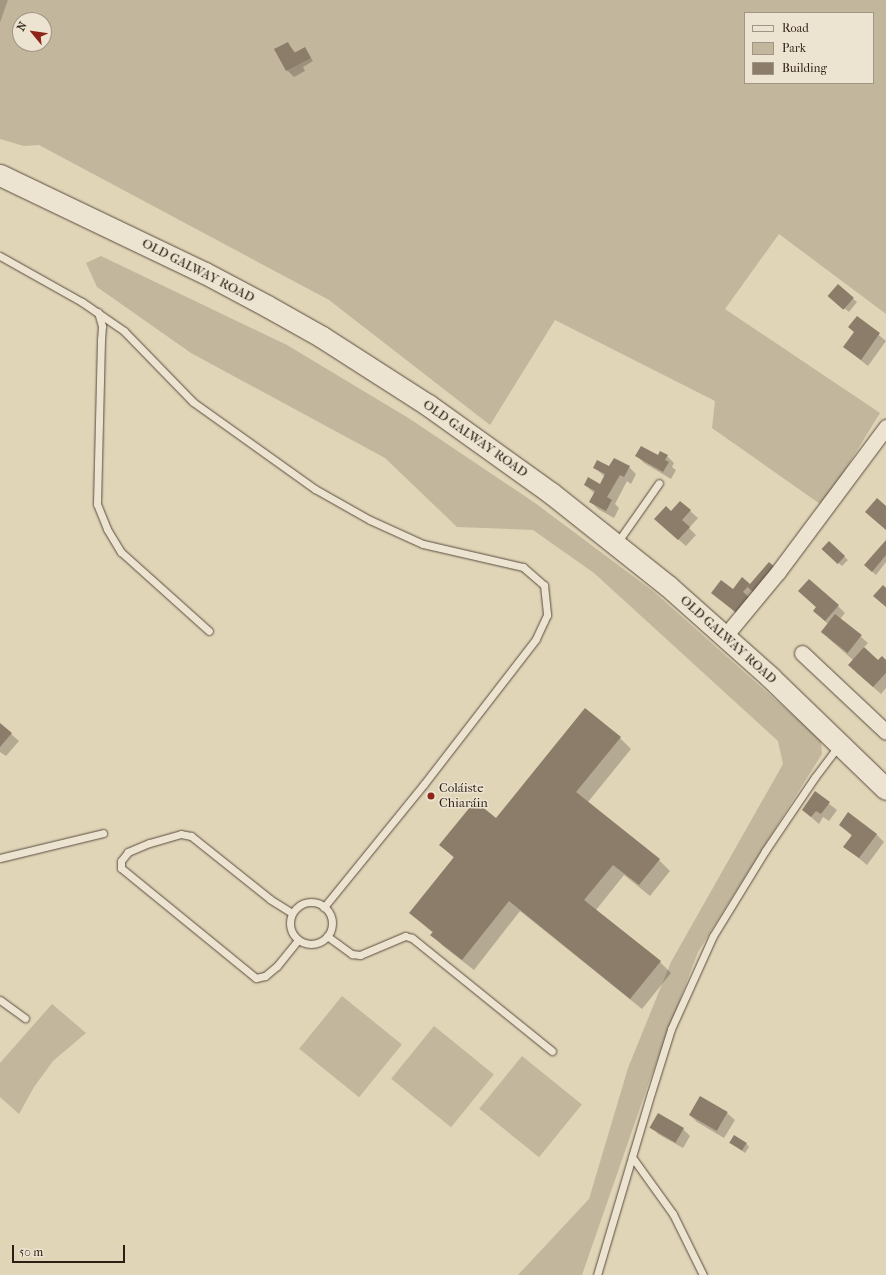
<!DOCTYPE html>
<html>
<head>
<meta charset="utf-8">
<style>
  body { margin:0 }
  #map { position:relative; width:886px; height:1275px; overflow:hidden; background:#e1d5b8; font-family:"IM FELL French Canon",serif }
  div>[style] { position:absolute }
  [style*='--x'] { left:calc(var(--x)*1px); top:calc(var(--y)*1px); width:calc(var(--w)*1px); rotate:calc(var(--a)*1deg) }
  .green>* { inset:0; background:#c2b69c; transform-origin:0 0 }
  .water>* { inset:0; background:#a49781 }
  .shadow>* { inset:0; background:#0003 }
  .building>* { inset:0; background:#8b7d6a; transform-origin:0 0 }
  .roads { filter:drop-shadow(0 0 1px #5a4c3e) drop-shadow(0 0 1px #5a4c3e) }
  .service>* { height:7px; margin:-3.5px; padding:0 3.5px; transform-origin:3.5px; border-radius:3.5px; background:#ece4d1 }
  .service>.ring { margin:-3.5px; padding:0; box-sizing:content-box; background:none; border:7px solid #ece4d1; border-radius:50% }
  .minor>* { height:15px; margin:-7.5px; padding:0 7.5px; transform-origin:7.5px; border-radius:7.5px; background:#ece4d1 }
  .secondary>* { height:21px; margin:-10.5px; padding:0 10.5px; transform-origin:10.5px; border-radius:10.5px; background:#ece4d1 }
  .dots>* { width:11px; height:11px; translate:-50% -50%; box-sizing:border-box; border:2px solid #ece4d1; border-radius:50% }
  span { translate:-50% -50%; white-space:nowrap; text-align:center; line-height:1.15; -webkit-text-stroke:3px #ece4d1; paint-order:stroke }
  .street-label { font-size:13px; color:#2d1e15 }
  .poi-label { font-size:13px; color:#2d1e15 }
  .left { translate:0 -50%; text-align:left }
  .legend { position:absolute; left:744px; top:12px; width:130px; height:72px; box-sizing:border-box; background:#ece4d1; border:1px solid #a09586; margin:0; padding:5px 7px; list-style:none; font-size:12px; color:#2d1e15 }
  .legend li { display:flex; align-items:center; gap:8px; height:20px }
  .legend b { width:20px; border:1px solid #a09586 }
  .north { position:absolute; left:12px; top:12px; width:40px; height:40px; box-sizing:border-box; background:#ece4d1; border:1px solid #a09586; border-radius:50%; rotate:299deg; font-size:11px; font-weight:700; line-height:16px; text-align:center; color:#2d1e15 }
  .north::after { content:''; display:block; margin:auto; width:14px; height:18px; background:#8f2418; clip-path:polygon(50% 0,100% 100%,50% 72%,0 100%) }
  .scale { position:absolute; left:12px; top:1245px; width:113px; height:18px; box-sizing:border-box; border:2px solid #2d1e15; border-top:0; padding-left:5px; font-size:12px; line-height:14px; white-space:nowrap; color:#2d1e15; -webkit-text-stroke:3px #ece4d1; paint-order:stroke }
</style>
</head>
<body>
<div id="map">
  <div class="green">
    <i style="clip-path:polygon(evenodd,8px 0,886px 0,886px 314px,779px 234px,725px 309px,880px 413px,823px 506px,712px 428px,715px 401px,555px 320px,490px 425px,329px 300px,39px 145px,24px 146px,0 139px,0 23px,8px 0,745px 13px,873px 13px,873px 83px,745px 83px,745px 13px,8px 0,20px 20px,44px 20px,44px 44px,20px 44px,20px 20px)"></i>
    <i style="clip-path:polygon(101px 256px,287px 345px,410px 419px,535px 503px,653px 591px,821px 740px,822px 754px,698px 952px,648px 1085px,582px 1275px,518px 1275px,589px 1199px,628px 1068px,671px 962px,783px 764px,778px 741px,594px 573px,533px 530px,457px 527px,385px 458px,191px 353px,97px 287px,86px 263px)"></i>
    <i style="left:342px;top:996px;width:77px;height:68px;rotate:39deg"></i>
    <i style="clip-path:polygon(52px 1004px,86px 1033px,53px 1061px,34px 1087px,19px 1114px,0 1097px,0 1063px)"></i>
    <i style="left:434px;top:1026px;width:77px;height:68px;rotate:39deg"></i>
    <i style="left:522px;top:1056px;width:77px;height:68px;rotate:39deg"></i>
  </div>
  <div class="water">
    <i style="clip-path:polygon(0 0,8px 0,0 23px)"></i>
  </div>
  <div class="shadow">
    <i style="clip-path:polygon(287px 43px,296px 53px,305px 49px,313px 61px,303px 67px,305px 71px,294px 77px,287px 70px)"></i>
    <i style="clip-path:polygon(838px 286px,857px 302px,849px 312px,833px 299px)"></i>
    <i style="clip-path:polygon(857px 317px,886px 341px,868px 366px,844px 347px,855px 332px)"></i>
    <i style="clip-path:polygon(637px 456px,667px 456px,674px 463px,672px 467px,676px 470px,671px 479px,644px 463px)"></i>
    <i style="clip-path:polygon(594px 467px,629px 467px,636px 474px,631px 484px,627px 481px,615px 504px,619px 508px,614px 518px,598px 509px,591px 502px,595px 494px,585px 485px,600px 485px,605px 477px)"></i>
    <i style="clip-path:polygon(680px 502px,698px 518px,689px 528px,696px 535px,686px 546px,663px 526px)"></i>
    <i style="clip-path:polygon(886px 542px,886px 562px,876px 575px,868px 568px)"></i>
    <i style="clip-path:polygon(829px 543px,848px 560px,842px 566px,826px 553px)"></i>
    <i style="clip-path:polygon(776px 568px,745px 621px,712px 592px,733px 590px,749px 584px,751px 586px)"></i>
    <i style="clip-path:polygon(799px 591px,838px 606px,845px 613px,840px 619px,868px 643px,863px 648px,878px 661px,886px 662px,886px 688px,881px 694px,856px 672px,853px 660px,828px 638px,828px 624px,814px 611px,817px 608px)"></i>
    <i style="clip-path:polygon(0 724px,19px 741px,6px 756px,0 752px)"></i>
    <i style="clip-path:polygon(620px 738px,631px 749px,588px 802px,659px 860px,670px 871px,650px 896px,624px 875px,596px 910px,660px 962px,671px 973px,642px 1009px,520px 911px,474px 970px,443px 946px,432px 935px,433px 933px,410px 913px,454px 858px,441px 845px,496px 820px)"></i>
    <i style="clip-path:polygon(815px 793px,837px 810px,829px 821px,823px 817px,819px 824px,803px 810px)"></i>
    <i style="clip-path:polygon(840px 825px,876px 834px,884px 842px,867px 865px,844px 846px,852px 836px)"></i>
    <i style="clip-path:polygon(700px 1097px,727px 1113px,735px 1120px,724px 1138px,697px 1122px,690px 1115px)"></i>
    <i style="clip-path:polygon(651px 1126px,683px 1129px,690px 1136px,683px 1148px,658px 1134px)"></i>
    <i style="clip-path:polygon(731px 1143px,746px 1143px,749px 1147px,745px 1153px)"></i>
  </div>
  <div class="building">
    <i style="clip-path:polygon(288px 42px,294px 53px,305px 47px,311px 58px,286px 71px,274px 49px)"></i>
    <i style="left:838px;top:284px;width:21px;height:16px;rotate:41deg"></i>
    <i style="clip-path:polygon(857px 316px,880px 333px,861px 360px,843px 347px,854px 332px,848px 327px)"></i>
    <i style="clip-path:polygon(641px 446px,658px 455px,660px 451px,668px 455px,665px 460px,669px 462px,663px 472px,635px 456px)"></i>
    <i style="clip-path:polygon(614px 458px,630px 466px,624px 477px,620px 475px,607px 497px,612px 500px,606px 511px,589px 502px,595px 491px,584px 485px,588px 477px,600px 484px,605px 474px,593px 468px,597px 460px,609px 466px)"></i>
    <i style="clip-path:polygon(877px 498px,886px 506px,886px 530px,865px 512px)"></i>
    <i style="clip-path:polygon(680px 501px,691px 510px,682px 520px,690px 527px,678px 540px,654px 519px,666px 506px,671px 511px)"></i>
    <i style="clip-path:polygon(886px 540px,886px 555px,872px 572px,864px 565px)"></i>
    <i style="left:829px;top:541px;width:22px;height:11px;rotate:43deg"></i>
    <i style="left:769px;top:562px;width:9px;height:33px;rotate:41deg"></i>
    <i style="clip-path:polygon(742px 577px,750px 584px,743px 592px,750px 598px,738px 614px,711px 593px,721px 580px,733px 589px)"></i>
    <i style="clip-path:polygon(809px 579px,839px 605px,825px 621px,813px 611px,816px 607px,798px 591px)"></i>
    <i style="clip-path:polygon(883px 585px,886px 588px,886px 607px,873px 596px)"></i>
    <i style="left:835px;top:614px;width:34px;height:23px;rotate:38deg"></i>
    <i style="clip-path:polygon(864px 647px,878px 660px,882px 656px,886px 660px,886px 673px,873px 687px,848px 665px)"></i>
    <i style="clip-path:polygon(585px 708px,621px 737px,576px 792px,660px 859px,639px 885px,613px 865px,584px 900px,661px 961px,630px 999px,509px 901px,462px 960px,430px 935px,433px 932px,409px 913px,454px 857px,439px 845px,475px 801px,496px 818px)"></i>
    <i style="clip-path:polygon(0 723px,12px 733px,0 747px)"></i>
    <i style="clip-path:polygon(815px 791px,830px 802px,821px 814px,816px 811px,811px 817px,802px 810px)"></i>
    <i style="clip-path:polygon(848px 812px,877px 834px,859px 858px,843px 847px,852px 835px,839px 825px)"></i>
    <i style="left:700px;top:1096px;width:32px;height:22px;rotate:30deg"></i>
    <i style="left:658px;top:1113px;width:30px;height:17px;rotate:30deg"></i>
    <i style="left:734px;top:1135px;width:15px;height:9px;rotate:32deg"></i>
  </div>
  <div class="roads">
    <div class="service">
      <i style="--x:0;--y:256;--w:94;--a:29.3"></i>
      <i style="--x:82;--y:302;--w:51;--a:34.6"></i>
      <i style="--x:124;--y:331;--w:99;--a:45.8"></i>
      <i style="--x:193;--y:402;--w:150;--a:35.5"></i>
      <i style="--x:315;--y:489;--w:63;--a:29.4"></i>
      <i style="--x:370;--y:520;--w:58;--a:24.4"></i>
      <i style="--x:423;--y:544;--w:103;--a:13"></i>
      <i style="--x:523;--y:567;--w:28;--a:41"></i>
      <i style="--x:544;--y:585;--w:30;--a:84"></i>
      <i style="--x:547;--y:615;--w:26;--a:115"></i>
      <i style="--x:536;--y:639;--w:183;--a:127.7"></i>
      <i style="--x:424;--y:784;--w:159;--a:129.1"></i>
      <i style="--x:98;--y:312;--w:15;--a:74"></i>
      <i style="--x:102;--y:326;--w:14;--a:94"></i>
      <i style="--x:101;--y:340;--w:164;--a:91.4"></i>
      <i style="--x:97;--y:504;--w:27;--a:68"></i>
      <i style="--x:107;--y:529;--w:27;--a:59"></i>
      <i style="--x:121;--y:552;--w:118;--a:41.9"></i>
      <i style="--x:617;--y:543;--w:73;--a:-55"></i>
      <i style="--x:0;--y:858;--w:106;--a:-13.6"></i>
      <i class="ring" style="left:290px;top:902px;width:35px;height:35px"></i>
      <i style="--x:292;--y:913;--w:26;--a:-148"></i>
      <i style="--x:270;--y:899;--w:101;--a:-141.4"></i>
      <i style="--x:191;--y:836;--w:10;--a:-169"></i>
      <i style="--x:181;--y:834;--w:33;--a:164"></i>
      <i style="--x:149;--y:843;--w:23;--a:157"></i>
      <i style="--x:128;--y:852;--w:11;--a:128"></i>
      <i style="--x:121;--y:861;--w:7;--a:90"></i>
      <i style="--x:121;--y:868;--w:174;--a:39.2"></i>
      <i style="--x:256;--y:978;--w:9;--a:-13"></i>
      <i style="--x:265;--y:976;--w:16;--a:-40"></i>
      <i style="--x:277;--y:966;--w:33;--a:-51"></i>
      <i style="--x:327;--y:936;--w:31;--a:36"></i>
      <i style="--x:352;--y:954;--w:8;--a:7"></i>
      <i style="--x:360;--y:955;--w:49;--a:-22.9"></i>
      <i style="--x:405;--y:936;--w:7;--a:16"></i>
      <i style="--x:412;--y:938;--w:180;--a:38.9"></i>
      <i style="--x:0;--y:1000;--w:31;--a:36"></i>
      <i style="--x:632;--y:1157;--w:70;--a:54.3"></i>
      <i style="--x:673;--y:1214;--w:68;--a:63.8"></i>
      <i style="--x:597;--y:1275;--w:190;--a:-73.5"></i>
      <i style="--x:651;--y:1093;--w:67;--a:-72.6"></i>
      <i style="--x:671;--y:1029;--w:102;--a:-65.7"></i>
      <i style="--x:713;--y:936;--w:100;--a:-58.5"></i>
      <i style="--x:765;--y:851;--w:89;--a:-56"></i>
      <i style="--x:815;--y:777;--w:39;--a:-53"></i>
    </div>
    <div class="minor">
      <i style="--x:725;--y:636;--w:83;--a:-50.4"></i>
      <i style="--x:778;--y:572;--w:181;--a:-53.3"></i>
      <i style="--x:802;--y:653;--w:115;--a:43.2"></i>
    </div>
    <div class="secondary">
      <i style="--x:0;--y:175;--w:227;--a:25.6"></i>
      <i style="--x:205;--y:273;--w:70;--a:28"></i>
      <i style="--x:267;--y:306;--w:63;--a:29.4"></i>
      <i style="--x:322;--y:337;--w:126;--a:32.7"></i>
      <i style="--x:428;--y:405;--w:151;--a:35.6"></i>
      <i style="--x:551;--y:493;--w:149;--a:38.5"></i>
      <i style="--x:668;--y:586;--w:137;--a:41.7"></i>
      <i style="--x:770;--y:677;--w:161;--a:44"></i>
    </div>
  </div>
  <div class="dots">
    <i style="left:431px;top:796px;background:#8f2418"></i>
  </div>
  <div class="street-label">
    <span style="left:198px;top:271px;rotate:27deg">OLD GALWAY ROAD</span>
    <span style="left:475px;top:439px;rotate:35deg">OLD GALWAY ROAD</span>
    <span style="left:728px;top:640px;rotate:42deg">OLD GALWAY ROAD</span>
  </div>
  <div class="poi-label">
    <span class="left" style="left:439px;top:796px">Coláiste<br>Chiaráin</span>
  </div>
  <ul class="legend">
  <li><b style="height:5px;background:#ece4d1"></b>Road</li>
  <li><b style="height:11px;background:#c2b69c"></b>Park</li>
  <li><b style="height:11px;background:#8b7d6a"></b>Building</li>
  </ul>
  <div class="north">N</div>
  <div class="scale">50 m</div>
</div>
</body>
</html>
